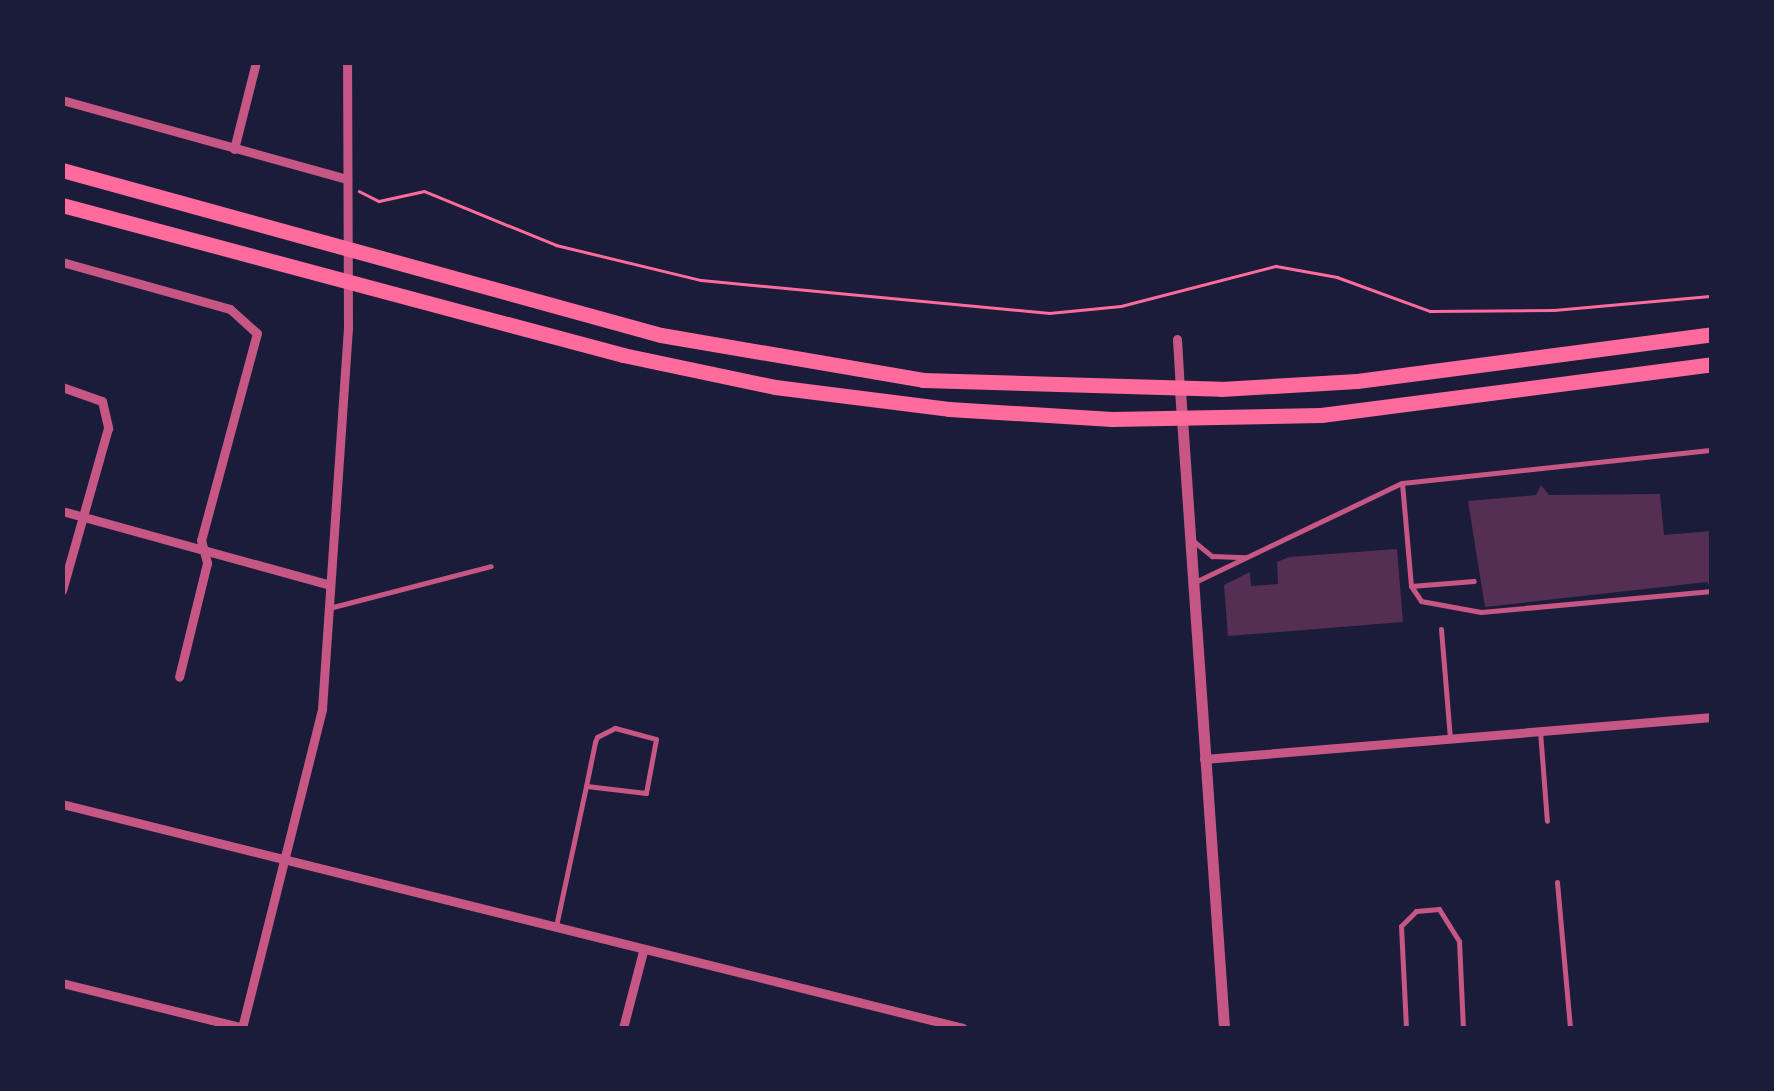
<!DOCTYPE html>
<html>
<head>
<meta charset="utf-8">
<style>
  body { margin:0 }
  #map { position:relative; width:1774px; height:1091px; overflow:hidden; background:#1b1b3a; font-family:Ubuntu,sans-serif }
  div>[style] { position:absolute }
  [style*='--x'] { left:calc(var(--x)*1px); top:calc(var(--y)*1px); width:calc(var(--w)*1px); rotate:calc(var(--a)*1deg) }
  .building>* { inset:0; background:#542f53 }
  .path>* { height:2.5px; margin:-1.25px; padding:0 1.25px; transform-origin:1.25px; border-radius:1.25px; background:#ff6b9d }
  .service>* { height:5px; margin:-2.5px; padding:0 2.5px; transform-origin:2.5px; border-radius:2.5px; background:#c65784 }
  .minor>* { height:9px; margin:-4.5px; padding:0 4.5px; transform-origin:4.5px; border-radius:4.5px; background:#c65784 }
  .tertiary>* { height:11px; margin:-5.5px; padding:0 5.5px; transform-origin:5.5px; border-radius:5.5px; background:#c65784 }
  .primary>* { height:15px; margin:-7.5px; padding:0 7.5px; transform-origin:7.5px; border-radius:7.5px; background:#ff6b9d }
  span { translate:-50% -50%; white-space:nowrap; text-align:center; line-height:1.15; -webkit-text-stroke:10px #1b1b3a; paint-order:stroke }
  .frame { position:absolute; inset:0; border:65px solid #1b1b3a; pointer-events:none }
</style>
</head>
<body>
<div id="map">
  <div class="building">
    <i style="clip-path:polygon(1541px 485px,1549px 495px,1660px 494px,1664px 535px,1712px 531px,1712px 589px,1707px 582px,1485px 607px,1468px 501px,1536px 495px)"></i>
    <i style="clip-path:polygon(1397px 549px,1403px 622px,1228px 636px,1224px 585px,1250px 572px,1251px 586px,1278px 584px,1277px 562px,1289px 557px)"></i>
  </div>
  <div class="path">
    <i style="--x:359;--y:191;--w:22;--a:27"></i>
    <i style="--x:379;--y:201;--w:46;--a:-12.5"></i>
    <i style="--x:424;--y:191;--w:143;--a:22.2"></i>
    <i style="--x:556;--y:245;--w:149;--a:13.6"></i>
    <i style="--x:701;--y:280;--w:350;--a:5.4"></i>
    <i style="--x:1049;--y:313;--w:72;--a:-5.6"></i>
    <i style="--x:1121;--y:306;--w:160;--a:-14.5"></i>
    <i style="--x:1276;--y:266;--w:62;--a:10.2"></i>
    <i style="--x:1337;--y:277;--w:99;--a:20.1"></i>
    <i style="--x:1430;--y:311;--w:124;--a:-0.5"></i>
    <i style="--x:1554;--y:310;--w:159;--a:-5.1"></i>
  </div>
  <div class="service">
    <i style="--x:1402;--y:483;--w:103;--a:85"></i>
    <i style="--x:1411;--y:586;--w:18;--a:56"></i>
    <i style="--x:1421;--y:601;--w:61;--a:10.4"></i>
    <i style="--x:1481;--y:612;--w:232;--a:-5.2"></i>
    <i style="--x:1192;--y:540;--w:26;--a:39"></i>
    <i style="--x:1212;--y:556;--w:33;--a:2"></i>
    <i style="--x:1195;--y:582;--w:229;--a:-25.6"></i>
    <i style="--x:1402;--y:483;--w:312;--a:-6.1"></i>
    <i style="--x:1411;--y:586;--w:63;--a:-4.5"></i>
    <i style="--x:329;--y:608;--w:167;--a:-14.5"></i>
    <i style="--x:1441;--y:629;--w:110;--a:85.3"></i>
    <i style="--x:1540;--y:731;--w:90;--a:85.6"></i>
    <i style="--x:1557;--y:882;--w:147;--a:84.9"></i>
    <i style="--x:556;--y:926;--w:143;--a:-77.9"></i>
    <i style="--x:586;--y:786;--w:45;--a:-78.4"></i>
    <i style="--x:595;--y:742;--w:5;--a:-68"></i>
    <i style="--x:597;--y:737;--w:20;--a:-27"></i>
    <i style="--x:615;--y:728;--w:42;--a:15"></i>
    <i style="--x:656;--y:739;--w:55;--a:100.5"></i>
    <i style="--x:646;--y:793;--w:60;--a:-173.3"></i>
    <i style="--x:1406;--y:1028;--w:102;--a:-92.8"></i>
    <i style="--x:1401;--y:926;--w:21;--a:-45"></i>
    <i style="--x:1416;--y:911;--w:23;--a:-5"></i>
    <i style="--x:1439;--y:909;--w:38;--a:58"></i>
    <i style="--x:1459;--y:941;--w:87;--a:87.4"></i>
  </div>
  <div class="minor">
    <i style="--x:62;--y:100;--w:296;--a:15.5"></i>
    <i style="--x:234;--y:149;--w:90;--a:-75.8"></i>
    <i style="--x:62;--y:262;--w:174;--a:15.6"></i>
    <i style="--x:230;--y:309;--w:36;--a:42"></i>
    <i style="--x:257;--y:333;--w:214;--a:105.1"></i>
    <i style="--x:201;--y:540;--w:24;--a:75"></i>
    <i style="--x:207;--y:563;--w:117;--a:103.8"></i>
    <i style="--x:1177;--y:339;--w:51;--a:86.6"></i>
    <i style="--x:62;--y:387;--w:42;--a:19.3"></i>
    <i style="--x:102;--y:401;--w:28;--a:77"></i>
    <i style="--x:108;--y:428;--w:169;--a:105.8"></i>
    <i style="--x:62;--y:511;--w:278;--a:15.4"></i>
    <i style="--x:1204;--y:759;--w:510;--a:-4.73"></i>
    <i style="--x:62;--y:804;--w:928;--a:13.96"></i>
    <i style="--x:62;--y:983;--w:187;--a:13.9"></i>
    <i style="--x:242;--y:1028;--w:329;--a:-75.9"></i>
    <i style="--x:322;--y:709;--w:382;--a:-86.1"></i>
    <i style="--x:348;--y:328;--w:266;--a:-90.2"></i>
    <i style="--x:623;--y:1028;--w:80;--a:-75.4"></i>
  </div>
  <div class="tertiary">
    <i style="--x:1180;--y:390;--w:640;--a:86.05"></i>
  </div>
  <div class="primary">
    <i style="--x:62;--y:170;--w:621;--a:15.4"></i>
    <i style="--x:661;--y:335;--w:266;--a:9.7"></i>
    <i style="--x:923;--y:380;--w:298;--a:1.7"></i>
    <i style="--x:1221;--y:389;--w:136;--a:-3.4"></i>
    <i style="--x:1357;--y:381;--w:358;--a:-7.5"></i>
    <i style="--x:62;--y:205;--w:581;--a:14.97"></i>
    <i style="--x:623;--y:355;--w:155;--a:11.9"></i>
    <i style="--x:775;--y:387;--w:175;--a:7.2"></i>
    <i style="--x:949;--y:409;--w:163;--a:3.5"></i>
    <i style="--x:1112;--y:419;--w:209;--a:-1.1"></i>
    <i style="--x:1321;--y:415;--w:394;--a:-7.4"></i>
  </div>
  <div class="frame"></div>
</div>
</body>
</html>
